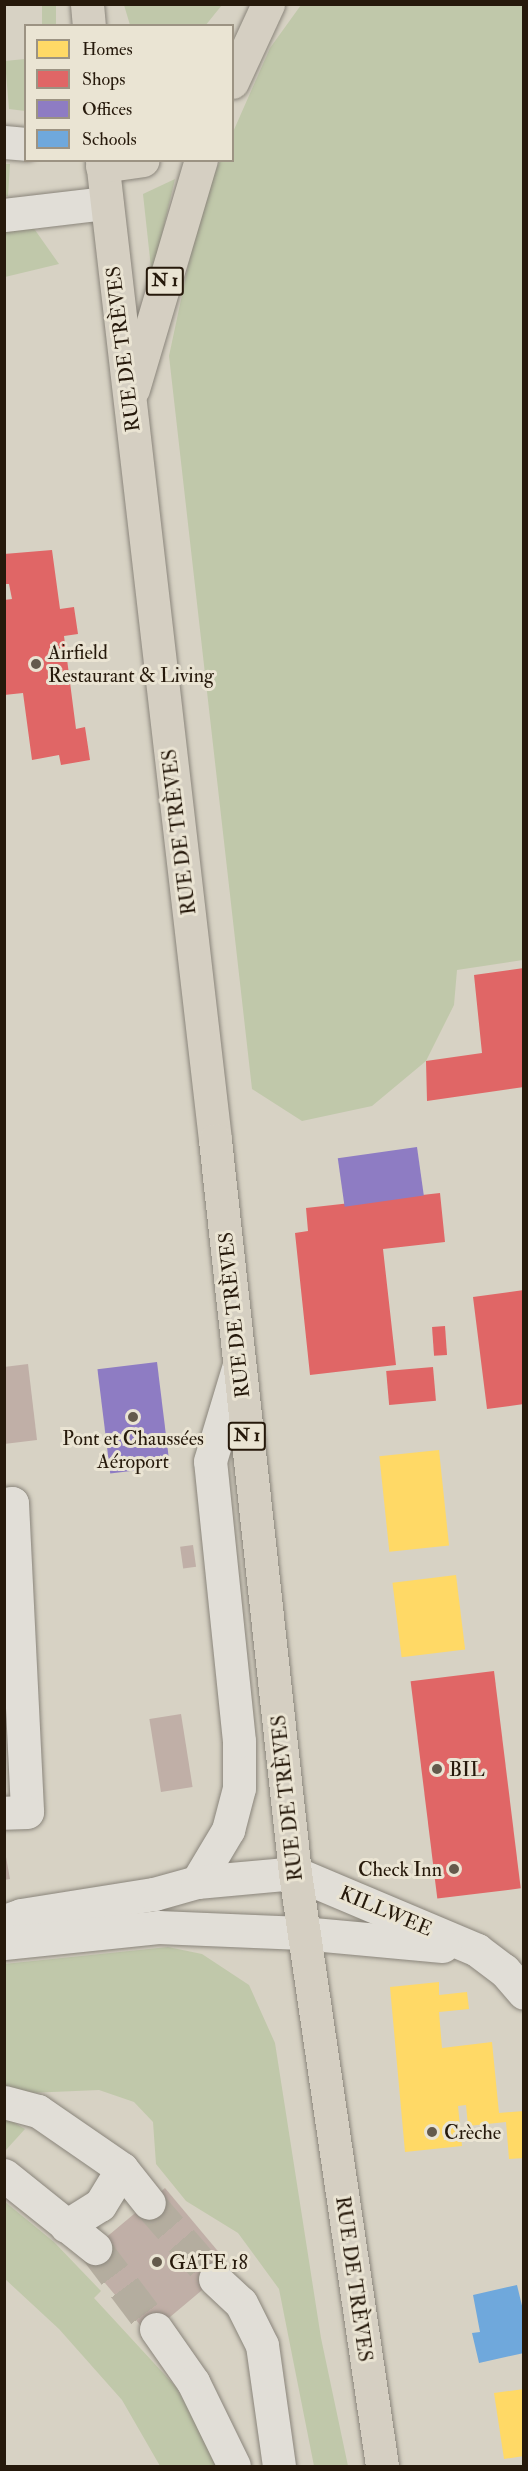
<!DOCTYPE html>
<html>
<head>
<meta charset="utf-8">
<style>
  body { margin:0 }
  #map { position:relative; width:528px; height:2471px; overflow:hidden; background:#d7d2c4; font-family:"IM FELL Double Pica",serif }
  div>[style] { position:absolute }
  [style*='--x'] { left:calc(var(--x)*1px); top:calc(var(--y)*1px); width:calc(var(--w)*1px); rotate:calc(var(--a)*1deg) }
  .green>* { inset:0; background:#c0c8aa; transform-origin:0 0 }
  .homes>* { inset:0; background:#ffd966; transform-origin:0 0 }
  .shops>* { inset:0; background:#e06666; transform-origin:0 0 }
  .offices>* { inset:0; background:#8e7cc3; transform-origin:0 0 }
  .schools>* { inset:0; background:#6fa8dc }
  .building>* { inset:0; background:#c0afa7; transform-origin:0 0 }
  .minor-tunnel>* { height:33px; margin-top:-16.5px; transform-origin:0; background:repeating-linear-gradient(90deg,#b4ad9f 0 33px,transparent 0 49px) }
  .roads { filter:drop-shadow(0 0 2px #8a857b) drop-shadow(0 0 2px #8a857b) }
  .minor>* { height:33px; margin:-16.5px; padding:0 16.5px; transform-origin:16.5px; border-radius:16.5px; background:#e1ded7 }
  .major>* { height:33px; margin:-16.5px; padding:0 16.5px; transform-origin:16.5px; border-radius:16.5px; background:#d5cfc2 }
  .dots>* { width:16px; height:16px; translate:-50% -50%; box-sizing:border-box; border:3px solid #eae4d3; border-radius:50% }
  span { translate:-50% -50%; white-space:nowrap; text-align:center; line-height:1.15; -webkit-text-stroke:6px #eae4d3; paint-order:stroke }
  .shield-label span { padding:2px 4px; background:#eae4d3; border:2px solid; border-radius:4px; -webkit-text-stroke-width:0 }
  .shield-label { font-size:18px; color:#26190b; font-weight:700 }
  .street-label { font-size:20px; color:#26190b }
  .poi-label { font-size:20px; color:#26190b }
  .left { translate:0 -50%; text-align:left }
  .right { translate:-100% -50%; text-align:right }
  .frame { position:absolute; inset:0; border:6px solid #26190b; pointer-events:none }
  .legend { position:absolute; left:24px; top:24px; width:210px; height:138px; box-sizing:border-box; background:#eae4d3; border:2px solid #9c9383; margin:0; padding:8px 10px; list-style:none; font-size:18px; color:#26190b }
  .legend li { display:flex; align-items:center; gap:12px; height:30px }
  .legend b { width:30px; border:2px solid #9c9383 }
</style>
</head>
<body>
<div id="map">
  <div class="green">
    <i style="left:42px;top:5px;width:14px;height:20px"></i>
    <i style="clip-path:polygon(124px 5px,124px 4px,222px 5px,205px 26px,130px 25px)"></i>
    <i style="clip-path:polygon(301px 5px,523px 5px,523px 960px,457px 970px,454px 1005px,426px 1061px,372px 1106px,302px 1121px,252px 1089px,169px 356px,202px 201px,220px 161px,232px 160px,233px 132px,270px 48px)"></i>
    <i style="clip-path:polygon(25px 59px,25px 111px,9px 109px,5px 61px)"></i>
    <i style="clip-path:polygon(5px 164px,10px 164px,8px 196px,5px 196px)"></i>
    <i style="clip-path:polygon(175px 179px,152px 277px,143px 194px)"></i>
    <i style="clip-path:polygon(28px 220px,59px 264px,5px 277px,4px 223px)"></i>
    <i style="clip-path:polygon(168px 1947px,202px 1954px,249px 1985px,275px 2043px,321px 2338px,348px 2466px,314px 2466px,279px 2289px,238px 2233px,186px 2201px,156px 2164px,153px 2122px,134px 2102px,99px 2090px,5px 2094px,4px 1964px)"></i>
    <i style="clip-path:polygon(4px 2117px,25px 2129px,5px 2151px,4px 2151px)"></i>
    <i style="clip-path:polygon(4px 2201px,54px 2242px,101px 2291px,94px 2298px,176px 2387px,220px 2466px,160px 2466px,122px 2400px,59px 2329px,5px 2279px)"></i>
  </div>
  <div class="homes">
    <i style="left:439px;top:1450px;width:96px;height:60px;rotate:84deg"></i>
    <i style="left:456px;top:1575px;width:75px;height:64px;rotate:83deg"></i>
    <i style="clip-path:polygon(439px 1982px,439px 1995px,467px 1992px,469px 2009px,439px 2012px,442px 2048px,492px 2042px,499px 2113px,524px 2111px,524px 2158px,509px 2159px,506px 2122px,468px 2126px,466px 2105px,458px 2106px,462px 2146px,405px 2152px,390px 1987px)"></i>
    <i style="clip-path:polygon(524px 2389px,524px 2456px,504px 2459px,494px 2393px)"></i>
  </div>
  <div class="shops">
    <i style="clip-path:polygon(52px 550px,60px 609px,74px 607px,78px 634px,64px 636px,76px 729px,85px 727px,90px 760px,61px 765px,59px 755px,32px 760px,23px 693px,4px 695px,4px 600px,12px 599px,9px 584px,4px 584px,4px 554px)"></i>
    <i style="clip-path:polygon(524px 968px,524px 1087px,427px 1101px,426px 1061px,482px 1053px,474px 975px)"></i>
    <i style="clip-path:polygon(440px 1193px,445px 1242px,383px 1249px,396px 1365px,310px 1375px,295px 1233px,308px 1231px,306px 1208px)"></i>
    <i style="clip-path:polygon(524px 1290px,524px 1404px,487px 1409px,473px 1297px)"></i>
    <i style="left:445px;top:1326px;width:29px;height:13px;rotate:86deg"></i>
    <i style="left:433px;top:1367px;width:34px;height:47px;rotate:85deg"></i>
    <i style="left:494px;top:1671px;width:219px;height:84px;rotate:83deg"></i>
  </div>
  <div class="offices">
    <i style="left:417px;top:1147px;width:49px;height:80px;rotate:82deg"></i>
    <i style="left:157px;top:1362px;width:105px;height:60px;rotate:83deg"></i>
  </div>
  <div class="schools">
    <i style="clip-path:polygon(517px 2285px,524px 2314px,524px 2353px,479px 2363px,472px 2333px,480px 2332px,473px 2295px)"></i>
  </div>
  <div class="building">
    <i style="clip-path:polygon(28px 1364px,37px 1440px,4px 1444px,4px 1367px)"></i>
    <i style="left:193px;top:1545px;width:22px;height:13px;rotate:82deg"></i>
    <i style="left:181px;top:1714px;width:74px;height:32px;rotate:81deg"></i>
    <i style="clip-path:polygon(4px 1846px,10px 1879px,4px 1880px)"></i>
    <i style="left:165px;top:2188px;width:102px;height:107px;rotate:50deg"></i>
  </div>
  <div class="minor-tunnel">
    <i style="--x:149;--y:2203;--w:101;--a:49"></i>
    <i style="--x:95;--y:2248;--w:101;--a:53"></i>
  </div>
  <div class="roads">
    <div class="minor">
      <i style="--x:4;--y:142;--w:22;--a:5"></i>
      <i style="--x:4;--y:215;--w:103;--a:-6.7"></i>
      <i style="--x:4;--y:1504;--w:8;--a:-7"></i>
      <i style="--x:12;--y:1503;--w:309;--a:87.2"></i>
      <i style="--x:27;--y:1812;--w:23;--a:178"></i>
      <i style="--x:197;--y:1882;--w:61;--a:-59.2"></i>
      <i style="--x:228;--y:1830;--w:43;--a:-75.3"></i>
      <i style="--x:239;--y:1788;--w:47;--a:-90"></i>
      <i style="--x:239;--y:1741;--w:281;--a:-95.9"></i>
      <i style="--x:210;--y:1461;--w:100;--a:-73.2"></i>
      <i style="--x:4;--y:1921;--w:18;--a:-19"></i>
      <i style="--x:21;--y:1915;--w:135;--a:-9"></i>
      <i style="--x:154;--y:1894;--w:45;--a:-15.6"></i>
      <i style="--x:197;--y:1882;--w:98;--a:-5.2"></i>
      <i style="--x:295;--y:1873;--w:198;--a:22.9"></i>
      <i style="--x:477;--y:1950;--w:34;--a:37"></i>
      <i style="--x:504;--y:1970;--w:30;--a:49"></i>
      <i style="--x:4;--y:1943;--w:155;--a:-5.9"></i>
      <i style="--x:158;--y:1927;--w:144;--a:2.4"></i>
      <i style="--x:302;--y:1933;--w:141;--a:5.3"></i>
      <i style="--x:4;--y:2102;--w:35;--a:15"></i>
      <i style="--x:38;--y:2111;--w:102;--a:34.6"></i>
      <i style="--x:122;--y:2169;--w:43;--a:51.5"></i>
      <i style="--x:4;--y:2175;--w:117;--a:38.7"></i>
      <i style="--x:66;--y:2226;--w:40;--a:-32"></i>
      <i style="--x:100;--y:2205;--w:42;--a:-58.6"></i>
      <i style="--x:215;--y:2279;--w:35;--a:43"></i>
      <i style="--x:241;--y:2303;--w:47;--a:63.4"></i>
      <i style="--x:262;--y:2345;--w:122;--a:82"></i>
      <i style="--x:156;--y:2329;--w:65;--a:55.1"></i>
      <i style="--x:193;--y:2382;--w:93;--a:64"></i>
    </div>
    <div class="major">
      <i style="--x:87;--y:4;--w:22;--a:85"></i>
      <i style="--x:232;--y:82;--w:86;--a:-65.2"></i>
      <i style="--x:102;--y:160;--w:986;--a:83.42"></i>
      <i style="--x:215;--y:1140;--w:737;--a:83.77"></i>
      <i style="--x:295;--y:1873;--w:599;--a:81.65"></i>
      <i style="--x:102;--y:166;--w:41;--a:-8.3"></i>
      <i style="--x:133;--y:389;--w:239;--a:-73.5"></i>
    </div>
  </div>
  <div class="dots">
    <i style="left:36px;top:664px;background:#645a4c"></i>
    <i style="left:133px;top:1417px;background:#645a4c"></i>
    <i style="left:437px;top:1769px;background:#645a4c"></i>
    <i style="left:454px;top:1869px;background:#645a4c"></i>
    <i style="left:432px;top:2132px;background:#645a4c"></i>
    <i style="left:157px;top:2262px;background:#645a4c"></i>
  </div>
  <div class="shield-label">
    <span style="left:165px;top:281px">N 1</span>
    <span style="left:247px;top:1436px">N 1</span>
  </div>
  <div class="street-label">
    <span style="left:123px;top:349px;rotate:-97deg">RUE DE TRÈVES</span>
    <span style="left:179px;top:832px;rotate:-97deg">RUE DE TRÈVES</span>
    <span style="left:234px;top:1315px;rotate:-96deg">RUE DE TRÈVES</span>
    <span style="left:287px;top:1798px;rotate:-96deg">RUE DE TRÈVES</span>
    <span style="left:386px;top:1911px;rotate:23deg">KILLWEE</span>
    <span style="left:354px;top:2279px;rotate:82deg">RUE DE TRÈVES</span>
  </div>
  <div class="poi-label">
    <span class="left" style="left:48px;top:664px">Airfield<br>Restaurant &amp; Living</span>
    <span style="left:133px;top:1450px">Pont et Chaussées<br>Aéroport</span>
    <span class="left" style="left:449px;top:1769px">BIL</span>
    <span class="right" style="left:442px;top:1869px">Check Inn</span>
    <span class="left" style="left:444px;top:2132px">Crèche</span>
    <span class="left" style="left:169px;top:2262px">GATE 18</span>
  </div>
  <div class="frame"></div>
  <ul class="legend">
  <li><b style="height:16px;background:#ffd966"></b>Homes</li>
  <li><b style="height:16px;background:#e06666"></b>Shops</li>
  <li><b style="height:16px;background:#8e7cc3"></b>Offices</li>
  <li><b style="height:16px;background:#6fa8dc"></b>Schools</li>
  </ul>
</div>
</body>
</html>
